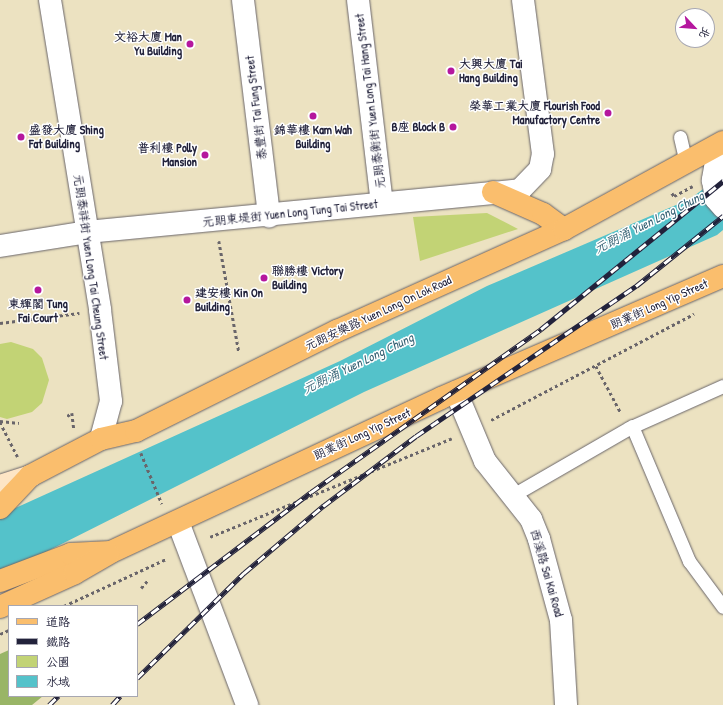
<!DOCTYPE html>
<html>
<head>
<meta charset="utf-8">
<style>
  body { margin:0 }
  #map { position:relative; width:723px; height:705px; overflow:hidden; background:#ece2c1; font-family:"Patrick Hand","LXGW WenKai TC",sans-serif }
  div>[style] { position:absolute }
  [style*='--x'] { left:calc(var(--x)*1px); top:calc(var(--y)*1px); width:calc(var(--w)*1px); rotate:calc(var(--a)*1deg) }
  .green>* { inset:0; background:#c2d375 }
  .forest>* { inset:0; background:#99b566 }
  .water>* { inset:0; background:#54c2ca }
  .path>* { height:2.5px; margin-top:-1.25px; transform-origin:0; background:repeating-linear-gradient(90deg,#69656a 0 3px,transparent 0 6px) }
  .roads { filter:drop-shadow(0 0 1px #69656a) drop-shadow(0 0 1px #69656a) }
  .service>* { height:13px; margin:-6.5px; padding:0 6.5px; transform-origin:6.5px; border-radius:6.5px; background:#fff }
  .minor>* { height:22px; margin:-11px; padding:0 11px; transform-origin:11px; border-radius:11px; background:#fff }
  .tertiary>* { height:22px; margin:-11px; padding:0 11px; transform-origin:11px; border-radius:11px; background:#fff }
  .secondary>* { height:22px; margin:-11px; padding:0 11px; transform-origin:11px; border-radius:11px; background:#fde5c5 }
  .primary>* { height:22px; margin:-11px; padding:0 11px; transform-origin:11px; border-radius:11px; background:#fabe6d }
  .rail>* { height:4.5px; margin-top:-2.25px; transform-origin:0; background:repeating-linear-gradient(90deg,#fff 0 9px,#22223b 0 18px); box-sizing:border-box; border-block:1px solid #22223b }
  .dots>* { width:11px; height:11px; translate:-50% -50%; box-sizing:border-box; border:2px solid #fff; border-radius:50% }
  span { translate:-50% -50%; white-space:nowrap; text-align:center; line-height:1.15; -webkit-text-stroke:3px #fff; paint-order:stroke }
  .poi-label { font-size:12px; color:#22223b; font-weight:700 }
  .right { translate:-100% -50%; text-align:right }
  .left { translate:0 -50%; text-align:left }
  .street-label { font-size:12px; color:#22223b }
  .water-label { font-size:13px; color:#366274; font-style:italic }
  .legend { position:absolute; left:8px; top:605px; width:130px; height:92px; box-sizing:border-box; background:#fff; border:1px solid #a7a7b1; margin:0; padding:5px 7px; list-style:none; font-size:12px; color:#22223b }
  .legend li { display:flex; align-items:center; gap:8px; height:20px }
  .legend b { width:20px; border:1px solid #a7a7b1 }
  .north { position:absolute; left:675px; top:8px; width:40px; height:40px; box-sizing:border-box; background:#fff; border:1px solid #a7a7b1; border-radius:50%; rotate:116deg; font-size:11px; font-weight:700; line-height:16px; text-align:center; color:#22223b }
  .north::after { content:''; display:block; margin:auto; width:14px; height:18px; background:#b5179e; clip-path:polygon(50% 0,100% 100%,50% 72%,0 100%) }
</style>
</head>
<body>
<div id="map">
  <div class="green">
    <i style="clip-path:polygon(487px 213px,518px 229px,420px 261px,413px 217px)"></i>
    <i style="clip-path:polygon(11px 342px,33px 349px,42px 358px,49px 380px,42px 403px,32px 412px,7px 419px,0 417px,0 344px)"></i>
  </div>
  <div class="forest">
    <i style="clip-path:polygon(9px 650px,9px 696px,43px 696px,32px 705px,0 705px,0 654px)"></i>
  </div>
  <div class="water">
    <i style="clip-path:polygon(723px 174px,723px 230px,717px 235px,364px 392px,0 575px,0 515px,340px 361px,487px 286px,690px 199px)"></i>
  </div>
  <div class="path">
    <i style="--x:672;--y:193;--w:4;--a:56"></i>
    <i style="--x:674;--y:196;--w:21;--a:-28"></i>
    <i style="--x:219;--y:241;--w:113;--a:79.8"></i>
    <i style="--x:0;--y:323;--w:80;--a:-7.2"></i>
    <i style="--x:596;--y:366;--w:53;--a:62"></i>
    <i style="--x:67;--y:416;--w:6;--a:-31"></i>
    <i style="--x:72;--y:413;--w:16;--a:83"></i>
    <i style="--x:491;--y:420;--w:229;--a:-27.6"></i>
    <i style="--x:0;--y:421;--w:19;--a:6"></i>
    <i style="--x:0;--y:422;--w:39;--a:63"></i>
    <i style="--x:141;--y:453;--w:55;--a:67.6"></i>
    <i style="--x:210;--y:537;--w:261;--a:-22.2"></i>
    <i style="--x:141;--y:588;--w:11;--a:-49"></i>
    <i style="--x:64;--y:606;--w:112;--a:-24.7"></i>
    <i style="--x:0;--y:634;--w:10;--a:-24"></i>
  </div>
  <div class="roads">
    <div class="service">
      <i style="--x:680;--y:137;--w:28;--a:77"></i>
      <i style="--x:632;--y:426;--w:147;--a:67.1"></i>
      <i style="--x:689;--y:561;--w:57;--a:53.5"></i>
      <i style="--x:513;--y:495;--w:134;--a:-30"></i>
      <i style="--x:629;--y:428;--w:103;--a:-24.1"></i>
    </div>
    <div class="minor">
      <i style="--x:50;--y:0;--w:314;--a:80.8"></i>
      <i style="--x:100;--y:310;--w:92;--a:83.1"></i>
      <i style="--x:111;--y:401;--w:39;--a:105"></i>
      <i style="--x:243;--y:0;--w:218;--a:83.1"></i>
      <i style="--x:358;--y:0;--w:204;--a:83.3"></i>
      <i style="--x:0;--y:246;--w:88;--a:-9.1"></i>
      <i style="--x:87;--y:232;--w:435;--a:-5.5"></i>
      <i style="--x:520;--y:190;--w:29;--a:-46"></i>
      <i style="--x:540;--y:169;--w:15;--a:-79"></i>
      <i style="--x:543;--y:154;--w:155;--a:-97.4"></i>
      <i style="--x:456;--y:392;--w:75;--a:67.2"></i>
      <i style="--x:485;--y:461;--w:74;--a:51.6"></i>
      <i style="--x:531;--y:519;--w:22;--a:68"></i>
      <i style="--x:539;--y:539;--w:84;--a:74.8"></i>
      <i style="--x:561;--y:620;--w:85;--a:86.6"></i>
      <i style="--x:178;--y:522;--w:196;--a:69.3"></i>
    </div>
    <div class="tertiary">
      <i style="--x:719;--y:145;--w:36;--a:100"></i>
      <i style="--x:713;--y:180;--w:19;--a:81"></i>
      <i style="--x:716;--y:199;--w:11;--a:49"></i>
    </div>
    <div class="secondary">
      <i style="--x:0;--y:486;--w:32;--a:-18"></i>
    </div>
    <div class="primary">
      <i style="--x:493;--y:192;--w:55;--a:23.7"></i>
      <i style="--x:543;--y:214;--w:26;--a:36"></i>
      <i style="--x:0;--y:508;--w:44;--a:-46.8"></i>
      <i style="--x:30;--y:476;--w:80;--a:-27.5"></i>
      <i style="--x:101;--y:439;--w:36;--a:-13"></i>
      <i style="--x:136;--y:431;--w:225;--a:-26.5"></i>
      <i style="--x:337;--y:331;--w:249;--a:-24.2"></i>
      <i style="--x:564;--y:229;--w:181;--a:-28.7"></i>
      <i style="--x:0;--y:581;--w:76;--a:-20.8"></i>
      <i style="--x:71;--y:554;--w:40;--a:-2.9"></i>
      <i style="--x:111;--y:552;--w:364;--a:-25"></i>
      <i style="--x:441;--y:398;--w:307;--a:-23.4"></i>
      <i style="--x:0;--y:607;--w:82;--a:-24.4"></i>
      <i style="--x:75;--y:573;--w:38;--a:-30"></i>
    </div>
  </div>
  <div class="rail">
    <i style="--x:137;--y:624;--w:218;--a:-37.2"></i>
    <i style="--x:311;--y:492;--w:282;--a:-35.3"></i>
    <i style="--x:541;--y:329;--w:235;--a:-39.1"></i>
    <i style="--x:137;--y:678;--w:150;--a:-44.5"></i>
    <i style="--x:244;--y:573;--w:104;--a:-40.3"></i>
    <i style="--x:323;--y:506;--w:116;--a:-37"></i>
    <i style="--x:416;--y:436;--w:266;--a:-34.3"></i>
    <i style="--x:636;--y:286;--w:112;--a:-38.8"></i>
    <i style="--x:49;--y:705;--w:13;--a:-45"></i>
    <i style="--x:112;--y:705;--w:12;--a:-48"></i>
  </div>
  <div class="dots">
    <i style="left:190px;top:44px;background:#b5179e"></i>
    <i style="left:451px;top:71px;background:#b5179e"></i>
    <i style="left:608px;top:113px;background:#b5179e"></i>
    <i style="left:313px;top:116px;background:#b5179e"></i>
    <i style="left:453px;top:127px;background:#b5179e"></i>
    <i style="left:21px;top:137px;background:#b5179e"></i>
    <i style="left:205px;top:155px;background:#b5179e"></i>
    <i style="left:264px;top:278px;background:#b5179e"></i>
    <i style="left:38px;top:290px;background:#b5179e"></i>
    <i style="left:187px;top:300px;background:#b5179e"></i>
  </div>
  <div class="poi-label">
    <span class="right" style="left:182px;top:44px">文裕大廈 Man<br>Yu Building</span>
    <span class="left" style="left:459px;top:71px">大興大廈 Tai<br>Hang Building</span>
    <span class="right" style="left:600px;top:113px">榮華工業大廈 Flourish Food<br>Manufactory Centre</span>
    <span class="right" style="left:445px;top:127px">B座 Block B</span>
    <span class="left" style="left:29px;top:137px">盛發大廈 Shing<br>Fat Building</span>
    <span style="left:313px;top:137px">錦華樓 Kam Wah<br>Building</span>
    <span class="right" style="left:197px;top:155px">普利樓 Polly<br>Mansion</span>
    <span class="left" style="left:272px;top:278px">聯勝樓 Victory<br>Building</span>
    <span class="left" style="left:195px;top:300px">建安樓 Kin On<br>Building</span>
    <span style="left:38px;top:311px">東輝閣 Tung<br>Fai Court</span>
  </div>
  <div class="street-label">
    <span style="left:370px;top:101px;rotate:-97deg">元朗泰衡街 Yuen Long Tai Hang Street</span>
    <span style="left:256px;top:108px;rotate:-97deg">泰豐街 Tai Fung Street</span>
    <span style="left:290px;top:213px;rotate:-6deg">元朗東堤街 Yuen Long Tung Tai Street</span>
    <span style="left:91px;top:267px;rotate:82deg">元朗泰祥街 Yuen Long Tai Cheung Street</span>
    <span style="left:659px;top:304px;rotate:-24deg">朗業街 Long Yip Street</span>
    <span style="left:378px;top:313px;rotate:-25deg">元朗安樂路 Yuen Long On Lok Road</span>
    <span style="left:362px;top:434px;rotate:-25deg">朗業街 Long Yip Street</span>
    <span style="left:547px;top:573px;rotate:74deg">西溪路 Sai Kai Road</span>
  </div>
  <div class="water-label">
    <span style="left:649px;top:222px;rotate:-27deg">元朗涌 Yuen Long Chung</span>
    <span style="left:358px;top:363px;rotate:-26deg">元朗涌 Yuen Long Chung</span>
  </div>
  <ul class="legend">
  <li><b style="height:5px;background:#fabe6d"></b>道路</li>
  <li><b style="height:5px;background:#22223b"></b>鐵路</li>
  <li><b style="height:11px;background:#c2d375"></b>公園</li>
  <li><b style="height:11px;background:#54c2ca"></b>水域</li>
  </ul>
  <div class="north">北</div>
</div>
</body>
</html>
